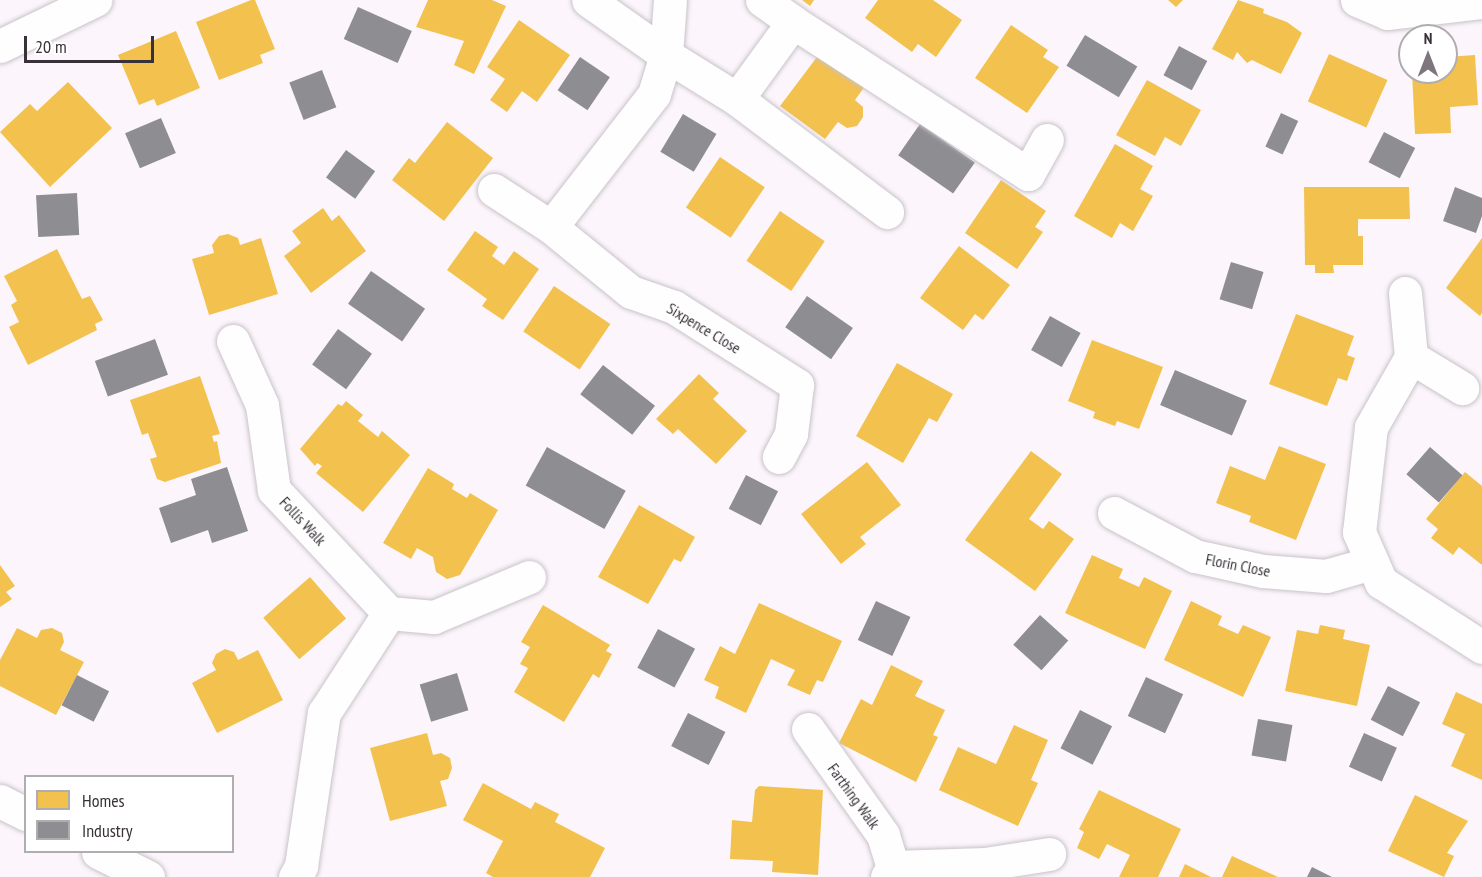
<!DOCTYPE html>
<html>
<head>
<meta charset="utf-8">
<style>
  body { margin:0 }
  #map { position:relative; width:1482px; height:877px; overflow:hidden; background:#fcf6fc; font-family:"PT Sans Narrow",sans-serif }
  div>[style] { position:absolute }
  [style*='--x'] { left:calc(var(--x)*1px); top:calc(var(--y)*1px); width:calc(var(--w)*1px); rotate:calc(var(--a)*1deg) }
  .homes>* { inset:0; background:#f2c14e; transform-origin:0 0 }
  .industry>* { inset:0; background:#8d8d92; transform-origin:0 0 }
  .roads { filter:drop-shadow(0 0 2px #c9c3c9) drop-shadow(0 0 2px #c9c3c9) }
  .minor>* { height:33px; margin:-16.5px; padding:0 16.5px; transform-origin:16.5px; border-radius:16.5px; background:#fffeff }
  span { translate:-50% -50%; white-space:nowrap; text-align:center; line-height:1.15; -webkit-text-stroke:6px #fff; paint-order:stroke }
  .street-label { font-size:16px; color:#383238 }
  .legend { position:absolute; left:24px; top:775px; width:210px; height:78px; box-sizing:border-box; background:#fff; border:2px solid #afadaf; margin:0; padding:8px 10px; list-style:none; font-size:18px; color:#383238 }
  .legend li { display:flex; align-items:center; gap:12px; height:30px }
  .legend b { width:30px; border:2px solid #afadaf }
  .north { position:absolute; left:1398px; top:24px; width:60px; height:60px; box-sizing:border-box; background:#fff; border:2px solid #afadaf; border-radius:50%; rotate:0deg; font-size:16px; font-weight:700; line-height:24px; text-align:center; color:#383238 }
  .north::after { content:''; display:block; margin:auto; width:21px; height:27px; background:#7d777d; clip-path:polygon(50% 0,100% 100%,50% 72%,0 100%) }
  .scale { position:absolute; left:24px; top:36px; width:130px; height:27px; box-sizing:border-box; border:3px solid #383238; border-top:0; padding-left:8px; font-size:18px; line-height:21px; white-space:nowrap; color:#383238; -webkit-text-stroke:4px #fff; paint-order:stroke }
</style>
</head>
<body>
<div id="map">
  <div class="homes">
    <i style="clip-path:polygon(251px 0,255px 0,275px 49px,260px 55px,263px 63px,219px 80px,196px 22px)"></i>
    <i style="clip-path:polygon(428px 0,492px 0,506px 6px,474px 74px,454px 65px,464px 41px,416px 27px)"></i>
    <i style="clip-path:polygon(802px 0,814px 0,810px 6px)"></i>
    <i style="clip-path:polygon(878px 0,933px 0,962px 20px,936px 57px,918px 44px,912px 52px,865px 18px)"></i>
    <i style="clip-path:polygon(1168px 0,1183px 0,1176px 7px)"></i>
    <i style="clip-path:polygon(1238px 0,1264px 9px,1263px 13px,1287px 22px,1302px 33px,1281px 74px,1252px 60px,1247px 63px,1237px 52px,1233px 60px,1212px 49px)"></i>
    <i style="clip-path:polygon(519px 20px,570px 55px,537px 102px,522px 91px,507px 112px,490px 100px,505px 79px,487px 67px)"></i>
    <i style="clip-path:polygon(1011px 25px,1048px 50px,1043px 57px,1059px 67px,1027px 113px,975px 78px)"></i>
    <i style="clip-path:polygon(176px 31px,200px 88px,157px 106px,154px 99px,139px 105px,118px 55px)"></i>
    <i style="clip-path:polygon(820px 53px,865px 86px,855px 100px,863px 107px,863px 117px,857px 126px,847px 128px,838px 122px,825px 139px,780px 106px)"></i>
    <i style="left:1329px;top:54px;width:64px;height:52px;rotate:24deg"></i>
    <i style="clip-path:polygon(1475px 55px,1478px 105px,1450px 107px,1451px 133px,1415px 134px,1412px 72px,1446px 72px,1446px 57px)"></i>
    <i style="clip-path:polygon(1147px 80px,1201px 110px,1181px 146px,1165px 137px,1155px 156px,1116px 135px)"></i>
    <i style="clip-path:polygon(68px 82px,112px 128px,50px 187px,0 132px,30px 104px,37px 111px)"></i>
    <i style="clip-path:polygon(447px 122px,493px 158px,444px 221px,392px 180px,409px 158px,415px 163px)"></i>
    <i style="clip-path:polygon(1115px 144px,1153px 166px,1140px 189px,1153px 196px,1133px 231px,1120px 223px,1112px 238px,1074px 216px)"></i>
    <i style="left:720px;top:157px;width:54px;height:61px;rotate:34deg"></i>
    <i style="clip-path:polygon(1001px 180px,1046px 211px,1035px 227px,1043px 232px,1017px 269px,965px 233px)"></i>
    <i style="clip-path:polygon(1304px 187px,1409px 187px,1410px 219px,1358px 219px,1358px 236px,1363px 236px,1363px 265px,1333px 265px,1334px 273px,1315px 273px,1315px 265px,1305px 265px)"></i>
    <i style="clip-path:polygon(323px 208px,332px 221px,339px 215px,366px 251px,311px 293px,284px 256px,301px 243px,292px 231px)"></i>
    <i style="left:780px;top:211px;width:54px;height:60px;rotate:34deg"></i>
    <i style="clip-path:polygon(475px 231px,498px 247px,492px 256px,504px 265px,514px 251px,539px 269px,503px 320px,482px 306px,487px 299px,447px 270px)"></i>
    <i style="clip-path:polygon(228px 234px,238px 238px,240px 245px,261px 238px,278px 294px,209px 315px,192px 259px,214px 253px,212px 245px,219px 236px)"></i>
    <i style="clip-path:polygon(1482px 238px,1482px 313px,1480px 316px,1446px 288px)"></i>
    <i style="clip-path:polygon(959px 246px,1010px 285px,983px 320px,975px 314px,963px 330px,920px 298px)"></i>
    <i style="clip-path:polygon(57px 249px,82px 299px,90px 296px,103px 320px,95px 324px,97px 330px,28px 365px,9px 327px,19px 322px,11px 305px,17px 301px,4px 276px)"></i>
    <i style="left:554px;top:286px;width:68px;height:55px;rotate:34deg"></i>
    <i style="clip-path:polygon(1296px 314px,1354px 336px,1347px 355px,1355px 358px,1347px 381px,1338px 378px,1327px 406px,1269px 384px)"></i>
    <i style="clip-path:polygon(1092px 340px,1163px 367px,1139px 429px,1117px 421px,1115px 426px,1093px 418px,1095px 412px,1068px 401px)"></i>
    <i style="clip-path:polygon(897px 363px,953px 394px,937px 422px,929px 418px,903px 463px,856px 436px)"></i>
    <i style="clip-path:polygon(699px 374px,719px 393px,713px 399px,747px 431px,716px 464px,678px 429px,673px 434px,656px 419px)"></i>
    <i style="clip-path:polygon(200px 376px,220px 434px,212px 436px,214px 442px,217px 441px,221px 463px,165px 482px,157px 479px,150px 459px,157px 457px,148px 433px,142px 435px,130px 400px)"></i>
    <i style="clip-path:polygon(346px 401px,363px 415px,358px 421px,378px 437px,382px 431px,410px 455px,363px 512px,316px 473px,322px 466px,317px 463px,315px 466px,300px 449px,338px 404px,342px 406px)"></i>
    <i style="clip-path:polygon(1279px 446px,1326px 464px,1296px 540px,1249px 522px,1251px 516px,1216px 503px,1230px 466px,1265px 480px)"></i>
    <i style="clip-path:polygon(1031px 451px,1062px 474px,1029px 519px,1043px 529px,1049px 521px,1074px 539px,1035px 591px,965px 540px)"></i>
    <i style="clip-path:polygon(867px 462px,901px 505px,860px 537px,866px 544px,841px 564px,801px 514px)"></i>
    <i style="clip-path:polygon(428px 468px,454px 484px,452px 489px,467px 498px,470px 493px,498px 510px,460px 575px,447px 579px,436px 572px,433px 557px,417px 548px,411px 559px,383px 543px)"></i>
    <i style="clip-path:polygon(1465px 472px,1482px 486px,1482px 565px,1459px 547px,1453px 555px,1431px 538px,1438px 529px,1426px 519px)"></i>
    <i style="clip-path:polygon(639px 505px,695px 537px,681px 562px,674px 559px,648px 604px,598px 577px)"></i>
    <i style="clip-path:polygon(1092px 555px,1123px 569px,1119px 578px,1139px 587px,1144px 577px,1172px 591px,1145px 649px,1065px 613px)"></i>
    <i style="clip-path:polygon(0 565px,15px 586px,6px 592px,12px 599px,0 607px)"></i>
    <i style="left:310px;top:577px;width:55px;height:62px;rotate:49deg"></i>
    <i style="clip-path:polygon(1191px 601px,1222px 616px,1218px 625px,1238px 634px,1243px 625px,1271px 637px,1243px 697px,1164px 660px)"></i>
    <i style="clip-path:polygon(759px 603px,842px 641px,823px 682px,817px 680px,810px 695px,787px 685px,795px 670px,771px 659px,746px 713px,715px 698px,719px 687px,704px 680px,720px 646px,735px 654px)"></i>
    <i style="clip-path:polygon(543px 605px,610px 645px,606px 651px,612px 654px,599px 678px,593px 674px,564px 722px,514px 692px,528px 668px,520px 664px,530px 647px,521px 642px)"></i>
    <i style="clip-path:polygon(1320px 625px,1345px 630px,1343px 639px,1370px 645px,1357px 706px,1285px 691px,1297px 630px,1318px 634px)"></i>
    <i style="clip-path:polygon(17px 628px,37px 638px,41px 630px,52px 628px,62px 633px,64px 642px,60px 650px,84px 662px,56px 715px,0 686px,0 660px)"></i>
    <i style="clip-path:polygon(225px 649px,234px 652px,238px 660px,258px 650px,283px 700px,217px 733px,192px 683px,216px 670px,212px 663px,216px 654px)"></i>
    <i style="clip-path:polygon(891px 665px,923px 681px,915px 696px,945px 710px,933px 735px,938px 737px,916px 782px,839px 743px,861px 699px,872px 705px)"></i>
    <i style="clip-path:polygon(1456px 692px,1482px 704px,1482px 780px,1451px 766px,1465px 734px,1442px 724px)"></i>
    <i style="clip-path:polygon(1014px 725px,1048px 740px,1031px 780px,1038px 783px,1018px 826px,939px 790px,958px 747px,996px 764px)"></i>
    <i style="clip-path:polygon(427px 733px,433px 755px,441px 753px,450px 758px,452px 768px,448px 779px,440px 781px,447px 806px,390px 821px,370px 748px)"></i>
    <i style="clip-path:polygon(483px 783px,531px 809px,535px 802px,559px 814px,555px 822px,605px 848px,590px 877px,493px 877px,486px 873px,503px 841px,463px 820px)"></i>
    <i style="clip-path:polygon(759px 786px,823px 790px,818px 875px,772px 872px,773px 861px,730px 859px,732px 820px,752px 822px,755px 790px)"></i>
    <i style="clip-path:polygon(1099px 790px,1181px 829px,1158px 877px,1119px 877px,1130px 855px,1107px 844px,1099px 859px,1077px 848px,1084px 832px,1079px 829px)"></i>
    <i style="clip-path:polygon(1415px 795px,1468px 821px,1447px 853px,1454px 856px,1444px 877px,1388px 851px)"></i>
    <i style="clip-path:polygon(1232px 856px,1278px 877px,1222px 877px)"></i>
    <i style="clip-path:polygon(1185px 864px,1211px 877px,1179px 877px)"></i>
  </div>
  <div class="industry">
    <i style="left:358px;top:7px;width:59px;height:35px;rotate:24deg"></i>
    <i style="left:1085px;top:35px;width:61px;height:36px;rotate:31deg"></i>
    <i style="left:1179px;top:46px;width:32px;height:33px;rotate:28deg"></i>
    <i style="left:580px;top:57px;width:36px;height:40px;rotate:34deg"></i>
    <i style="left:322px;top:70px;width:40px;height:35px;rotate:69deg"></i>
    <i style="left:1281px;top:113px;width:19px;height:37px;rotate:25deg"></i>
    <i style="left:683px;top:114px;width:39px;height:44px;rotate:31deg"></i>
    <i style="left:161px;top:118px;width:38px;height:39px;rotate:67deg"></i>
    <i style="left:920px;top:124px;width:67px;height:38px;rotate:35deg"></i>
    <i style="left:1384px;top:132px;width:35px;height:34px;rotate:27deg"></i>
    <i style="left:346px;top:150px;width:36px;height:34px;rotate:36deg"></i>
    <i style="clip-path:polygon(1455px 187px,1482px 198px,1482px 216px,1476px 233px,1443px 221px)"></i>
    <i style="left:77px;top:193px;width:42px;height:41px;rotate:87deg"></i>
    <i style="left:1231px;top:262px;width:34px;height:39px;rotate:17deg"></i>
    <i style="left:371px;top:271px;width:66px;height:40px;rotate:35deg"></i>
    <i style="left:807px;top:296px;width:56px;height:38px;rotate:35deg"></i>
    <i style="left:1050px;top:316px;width:35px;height:39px;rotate:29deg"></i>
    <i style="left:338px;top:329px;width:42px;height:44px;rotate:36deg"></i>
    <i style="left:155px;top:339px;width:38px;height:64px;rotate:70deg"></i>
    <i style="left:603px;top:365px;width:66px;height:37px;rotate:38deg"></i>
    <i style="left:1175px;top:370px;width:78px;height:38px;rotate:23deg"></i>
    <i style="left:547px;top:447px;width:90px;height:44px;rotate:29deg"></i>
    <i style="left:1430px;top:447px;width:43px;height:36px;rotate:41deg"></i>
    <i style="clip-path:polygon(227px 467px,248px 531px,212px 543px,208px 530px,171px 543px,159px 508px,196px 495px,191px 479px)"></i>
    <i style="left:746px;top:475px;width:36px;height:38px;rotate:27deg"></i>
    <i style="left:876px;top:601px;width:38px;height:43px;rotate:25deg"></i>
    <i style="left:1040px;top:615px;width:38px;height:40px;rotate:42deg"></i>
    <i style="left:658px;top:629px;width:42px;height:44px;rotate:28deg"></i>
    <i style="left:457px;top:673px;width:39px;height:39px;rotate:73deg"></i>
    <i style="left:77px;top:675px;width:36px;height:34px;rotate:27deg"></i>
    <i style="left:1146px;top:677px;width:41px;height:43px;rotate:25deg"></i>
    <i style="left:1388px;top:686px;width:36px;height:38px;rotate:27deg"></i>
    <i style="left:1080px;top:710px;width:36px;height:43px;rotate:27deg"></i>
    <i style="left:688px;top:713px;width:42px;height:37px;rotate:27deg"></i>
    <i style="left:1258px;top:719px;width:35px;height:37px;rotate:10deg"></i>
    <i style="left:1364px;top:733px;width:36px;height:37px;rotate:24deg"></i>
    <i style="clip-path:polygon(1312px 867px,1332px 877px,1307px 877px)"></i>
  </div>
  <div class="roads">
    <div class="minor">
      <i style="--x:670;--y:0;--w:55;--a:94.2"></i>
      <i style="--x:666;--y:55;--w:84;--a:31.8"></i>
      <i style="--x:737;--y:99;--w:188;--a:37"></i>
      <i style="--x:762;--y:0;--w:38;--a:35"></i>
      <i style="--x:1357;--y:0;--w:33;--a:23"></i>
      <i style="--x:1387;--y:13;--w:96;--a:-6.6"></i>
      <i style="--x:0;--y:46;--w:106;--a:-25.8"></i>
      <i style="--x:737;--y:99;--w:95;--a:-54"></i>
      <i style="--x:793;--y:22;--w:280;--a:32.9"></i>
      <i style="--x:1028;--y:174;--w:39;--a:-61"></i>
      <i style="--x:494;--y:190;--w:68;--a:33"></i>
      <i style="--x:551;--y:227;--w:103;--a:39.1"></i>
      <i style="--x:631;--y:292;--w:46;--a:19.2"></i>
      <i style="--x:674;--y:307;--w:146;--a:32.4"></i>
      <i style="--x:797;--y:385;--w:49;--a:97"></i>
      <i style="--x:791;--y:434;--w:26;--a:118"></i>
      <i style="--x:551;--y:227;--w:168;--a:-52.2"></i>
      <i style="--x:654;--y:94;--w:41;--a:-72.9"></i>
      <i style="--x:666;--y:55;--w:95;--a:-144.8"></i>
      <i style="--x:1405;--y:293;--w:64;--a:84.6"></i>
      <i style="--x:1411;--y:357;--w:81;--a:119.7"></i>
      <i style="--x:1371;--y:427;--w:106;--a:96.5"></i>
      <i style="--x:1359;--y:532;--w:55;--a:66.3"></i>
      <i style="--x:1381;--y:582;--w:120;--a:32.8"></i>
      <i style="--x:233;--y:341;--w:70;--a:65.6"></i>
      <i style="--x:262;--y:405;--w:86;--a:82"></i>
      <i style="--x:274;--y:490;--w:168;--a:46.9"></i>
      <i style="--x:1411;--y:357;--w:60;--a:31.3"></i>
      <i style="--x:1114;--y:513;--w:92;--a:28"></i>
      <i style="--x:1195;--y:556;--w:70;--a:12.4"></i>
      <i style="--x:1263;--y:571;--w:63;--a:4.5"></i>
      <i style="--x:1326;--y:576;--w:48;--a:-15.8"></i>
      <i style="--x:808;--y:729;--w:130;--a:54.7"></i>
      <i style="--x:883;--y:835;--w:34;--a:73"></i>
      <i style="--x:0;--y:801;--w:29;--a:27"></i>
      <i style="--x:98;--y:852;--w:56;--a:26.6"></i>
      <i style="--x:295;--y:877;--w:13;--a:-61"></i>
      <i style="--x:301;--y:866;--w:155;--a:-81.5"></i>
      <i style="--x:324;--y:713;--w:119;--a:-57"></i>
      <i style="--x:389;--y:613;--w:45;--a:5.1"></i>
      <i style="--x:434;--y:617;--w:103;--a:-22.8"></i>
      <i style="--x:887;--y:877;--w:12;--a:-59"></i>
      <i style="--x:893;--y:867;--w:92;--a:-1.9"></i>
      <i style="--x:985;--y:864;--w:65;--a:-8.9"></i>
    </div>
  </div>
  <div class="street-label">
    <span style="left:704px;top:328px;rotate:31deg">Sixpence Close</span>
    <span style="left:303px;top:521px;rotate:47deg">Follis Walk</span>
    <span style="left:1238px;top:565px;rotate:11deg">Florin Close</span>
    <span style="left:854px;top:796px;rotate:54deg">Farthing Walk</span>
  </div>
  <ul class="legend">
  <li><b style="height:16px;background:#f2c14e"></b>Homes</li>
  <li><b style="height:16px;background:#8d8d92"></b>Industry</li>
  </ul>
  <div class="north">N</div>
  <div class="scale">20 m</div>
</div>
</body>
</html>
